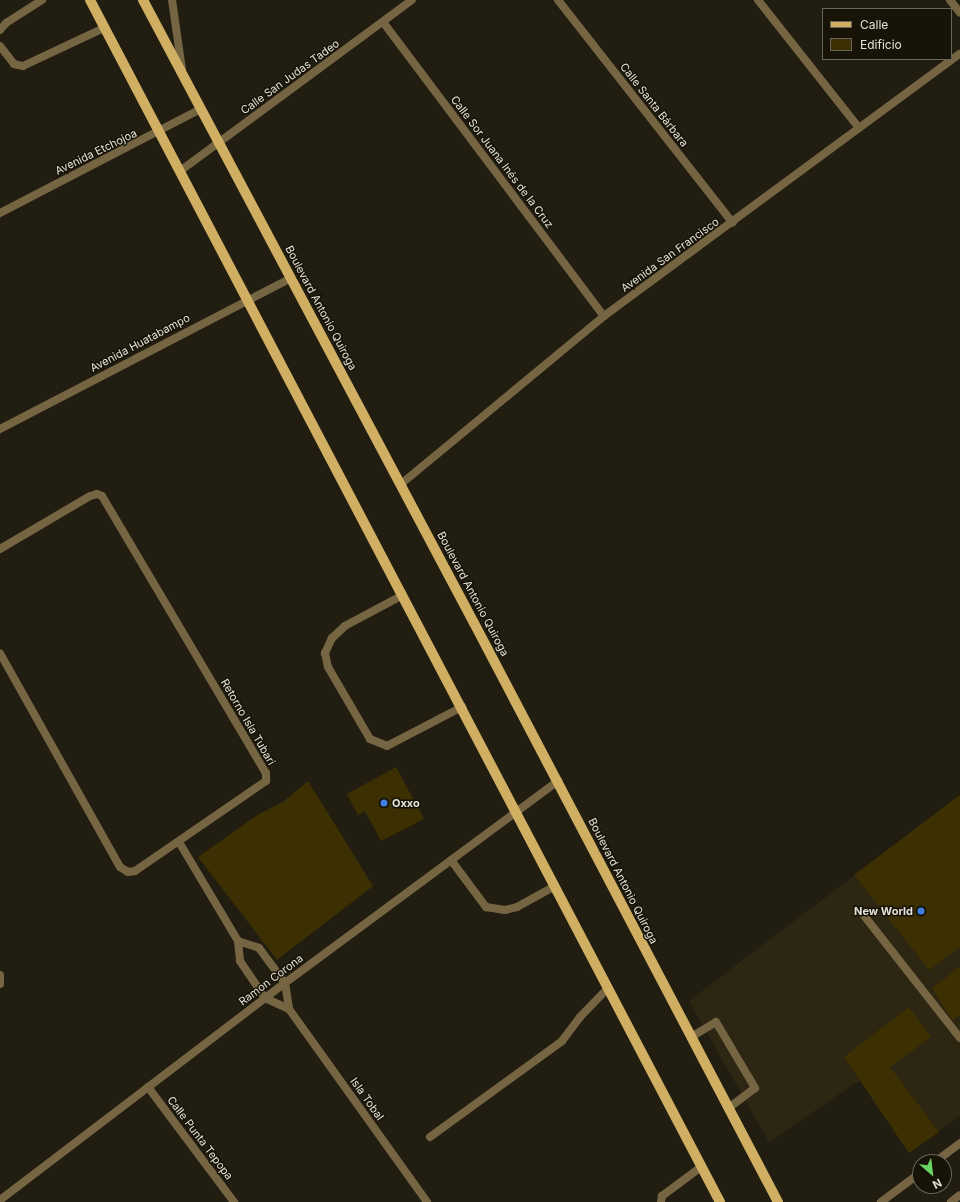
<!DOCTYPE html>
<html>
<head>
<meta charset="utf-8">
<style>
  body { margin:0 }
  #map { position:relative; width:960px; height:1202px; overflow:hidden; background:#211d10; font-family:Inter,sans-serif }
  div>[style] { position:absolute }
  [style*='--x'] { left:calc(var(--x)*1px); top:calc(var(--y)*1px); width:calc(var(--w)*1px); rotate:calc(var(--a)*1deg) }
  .built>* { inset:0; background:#2c2613 }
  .building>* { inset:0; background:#3c3003 }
  .service>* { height:8px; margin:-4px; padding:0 4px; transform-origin:4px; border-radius:4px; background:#756542 }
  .minor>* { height:8px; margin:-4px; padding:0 4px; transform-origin:4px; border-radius:4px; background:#756542 }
  .tertiary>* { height:8px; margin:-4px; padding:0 4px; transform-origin:4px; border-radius:4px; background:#756542 }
  .primary>* { height:10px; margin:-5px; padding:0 5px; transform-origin:5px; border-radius:5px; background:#d0af62 }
  .dots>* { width:11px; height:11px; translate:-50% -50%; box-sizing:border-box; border:2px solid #171307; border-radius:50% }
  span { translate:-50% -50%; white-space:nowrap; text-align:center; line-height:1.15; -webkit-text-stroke:3px #171307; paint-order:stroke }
  .street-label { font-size:11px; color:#e3e1d8 }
  .poi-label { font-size:11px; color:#e3e1d8; font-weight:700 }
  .left { translate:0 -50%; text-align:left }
  .right { translate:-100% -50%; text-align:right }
  .legend { position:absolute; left:822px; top:8px; width:130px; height:52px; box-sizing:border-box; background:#171307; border:1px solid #69655b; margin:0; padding:5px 7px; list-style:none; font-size:12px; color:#e3e1d8 }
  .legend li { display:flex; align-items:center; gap:8px; height:20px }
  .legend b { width:20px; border:1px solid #69655b }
  .north { position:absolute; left:912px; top:1154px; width:40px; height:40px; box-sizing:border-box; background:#171307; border:1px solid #69655b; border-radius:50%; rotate:152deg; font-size:11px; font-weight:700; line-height:16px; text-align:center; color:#e3e1d8 }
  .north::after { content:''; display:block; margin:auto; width:14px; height:18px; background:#69d464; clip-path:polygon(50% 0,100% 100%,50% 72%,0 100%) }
</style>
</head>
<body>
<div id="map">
  <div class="built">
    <i style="clip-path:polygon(960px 795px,960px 1115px,909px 1153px,860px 1080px,769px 1142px,689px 1001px)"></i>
  </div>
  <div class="building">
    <i style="clip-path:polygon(396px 767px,424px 819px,381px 841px,365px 811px,358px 815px,347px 794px)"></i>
    <i style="clip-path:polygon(308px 781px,373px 886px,277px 960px,198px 857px,259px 814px,283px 802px)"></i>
    <i style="clip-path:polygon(960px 795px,960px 947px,929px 970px,854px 875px)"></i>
    <i style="clip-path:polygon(960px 966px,960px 1015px,952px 1020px,932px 988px)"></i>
    <i style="clip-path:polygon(909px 1007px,931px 1037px,890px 1067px,939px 1132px,909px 1153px,844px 1057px)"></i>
  </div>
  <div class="service">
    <i style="--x:0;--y:30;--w:9;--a:-49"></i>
    <i style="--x:6;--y:23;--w:43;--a:-32.6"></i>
    <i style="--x:0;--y:46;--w:23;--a:52"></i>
    <i style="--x:14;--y:64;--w:9;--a:13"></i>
    <i style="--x:23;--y:66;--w:89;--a:-25.1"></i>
    <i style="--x:403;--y:595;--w:66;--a:151.9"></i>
    <i style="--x:345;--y:626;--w:18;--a:137"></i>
    <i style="--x:332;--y:638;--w:17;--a:115"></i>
    <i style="--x:325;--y:653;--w:14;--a:78"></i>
    <i style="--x:328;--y:667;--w:83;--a:59.7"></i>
    <i style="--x:370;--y:739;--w:18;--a:22"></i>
    <i style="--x:387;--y:746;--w:85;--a:-27.5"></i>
    <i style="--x:451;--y:860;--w:59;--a:53.3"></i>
    <i style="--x:486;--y:907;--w:19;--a:9"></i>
    <i style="--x:505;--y:910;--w:12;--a:-14"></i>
    <i style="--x:517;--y:907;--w:43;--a:-28.9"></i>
    <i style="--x:862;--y:913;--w:159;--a:51.9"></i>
    <i style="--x:691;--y:1037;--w:29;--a:-31"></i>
    <i style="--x:716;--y:1022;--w:77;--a:59.4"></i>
    <i style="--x:755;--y:1088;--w:34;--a:143"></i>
    <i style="--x:430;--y:1137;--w:163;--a:-36"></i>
    <i style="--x:562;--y:1041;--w:30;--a:-53"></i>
    <i style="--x:580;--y:1017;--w:40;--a:-46"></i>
    <i style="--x:661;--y:1202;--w:6;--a:-81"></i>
    <i style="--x:662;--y:1196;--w:49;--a:-36.6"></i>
  </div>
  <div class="minor">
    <i style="--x:172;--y:0;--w:70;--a:81.8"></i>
    <i style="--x:558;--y:0;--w:283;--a:51.9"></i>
    <i style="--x:758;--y:0;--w:163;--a:51.7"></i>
    <i style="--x:950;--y:0;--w:16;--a:52"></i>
    <i style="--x:383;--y:22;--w:368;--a:53.1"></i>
    <i style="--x:180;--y:171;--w:288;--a:-36.4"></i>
    <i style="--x:0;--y:213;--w:226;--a:-27.4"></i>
    <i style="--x:0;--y:429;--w:328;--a:-27.4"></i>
    <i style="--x:401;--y:484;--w:264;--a:-39.6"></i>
    <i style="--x:604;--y:316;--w:442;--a:-36.4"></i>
    <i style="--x:0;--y:549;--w:104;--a:-30.5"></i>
    <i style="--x:90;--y:496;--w:7;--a:-16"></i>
    <i style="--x:97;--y:494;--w:5;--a:22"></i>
    <i style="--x:102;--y:496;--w:322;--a:59.4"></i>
    <i style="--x:266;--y:773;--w:8;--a:90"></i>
    <i style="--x:266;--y:781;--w:159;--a:145.5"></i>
    <i style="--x:135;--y:871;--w:7;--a:172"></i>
    <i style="--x:128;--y:872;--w:9;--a:-148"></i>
    <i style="--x:120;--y:867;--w:245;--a:-119.3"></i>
    <i style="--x:179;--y:842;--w:115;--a:59.2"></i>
    <i style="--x:238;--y:941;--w:20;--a:84"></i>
    <i style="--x:240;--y:961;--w:45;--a:56"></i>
    <i style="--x:265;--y:998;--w:26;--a:25"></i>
    <i style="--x:238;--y:941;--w:22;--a:18"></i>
    <i style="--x:259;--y:948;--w:44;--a:53.4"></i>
    <i style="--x:285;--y:983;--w:26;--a:81"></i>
    <i style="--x:289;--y:1009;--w:237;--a:54.4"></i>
    <i style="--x:0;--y:975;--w:9;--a:90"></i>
    <i style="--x:148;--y:1087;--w:144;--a:53.2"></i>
    <i style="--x:0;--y:1200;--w:358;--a:-37.3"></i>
    <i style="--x:285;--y:983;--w:340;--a:-36.5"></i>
  </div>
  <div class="tertiary">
    <i style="--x:935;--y:1162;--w:31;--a:-37"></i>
    <i style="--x:881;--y:1202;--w:49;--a:-36.6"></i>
    <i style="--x:951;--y:1202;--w:11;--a:-38"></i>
  </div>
  <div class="primary">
    <i style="--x:90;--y:0;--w:1357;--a:62.34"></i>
    <i style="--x:143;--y:0;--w:705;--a:62.02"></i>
    <i style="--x:474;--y:623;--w:654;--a:62.3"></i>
  </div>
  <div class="dots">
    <i style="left:384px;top:803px;background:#3f7fe0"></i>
    <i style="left:921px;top:911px;background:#3f7fe0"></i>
  </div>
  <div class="street-label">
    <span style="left:290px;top:77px;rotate:-36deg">Calle San Judas Tadeo</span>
    <span style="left:654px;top:105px;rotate:52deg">Calle Santa Bárbara</span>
    <span style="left:96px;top:152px;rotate:-26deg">Avenida Etchojoa</span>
    <span style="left:502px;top:162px;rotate:53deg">Calle Sor Juana Inés de la Cruz</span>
    <span style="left:670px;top:255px;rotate:-36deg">Avenida San Francisco</span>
    <span style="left:321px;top:308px;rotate:62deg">Boulevard Antonio Quiroga</span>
    <span style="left:140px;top:343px;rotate:-28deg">Avenida Huatabampo</span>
    <span style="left:473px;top:594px;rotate:62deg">Boulevard Antonio Quiroga</span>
    <span style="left:248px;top:722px;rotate:60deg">Retorno Isla Tubari</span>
    <span style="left:623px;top:881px;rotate:63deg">Boulevard Antonio Quiroga</span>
    <span style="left:271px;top:980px;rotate:-37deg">Ramon Corona</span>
    <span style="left:367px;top:1099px;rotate:55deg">Isla Tobal</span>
    <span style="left:200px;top:1138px;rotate:53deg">Calle Punta Tepopa</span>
  </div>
  <div class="poi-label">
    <span class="left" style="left:392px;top:803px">Oxxo</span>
    <span class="right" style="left:913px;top:911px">New World</span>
  </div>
  <ul class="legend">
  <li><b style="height:5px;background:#d0af62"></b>Calle</li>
  <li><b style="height:11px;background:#3c3003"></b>Edificio</li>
  </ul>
  <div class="north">N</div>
</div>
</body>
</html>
